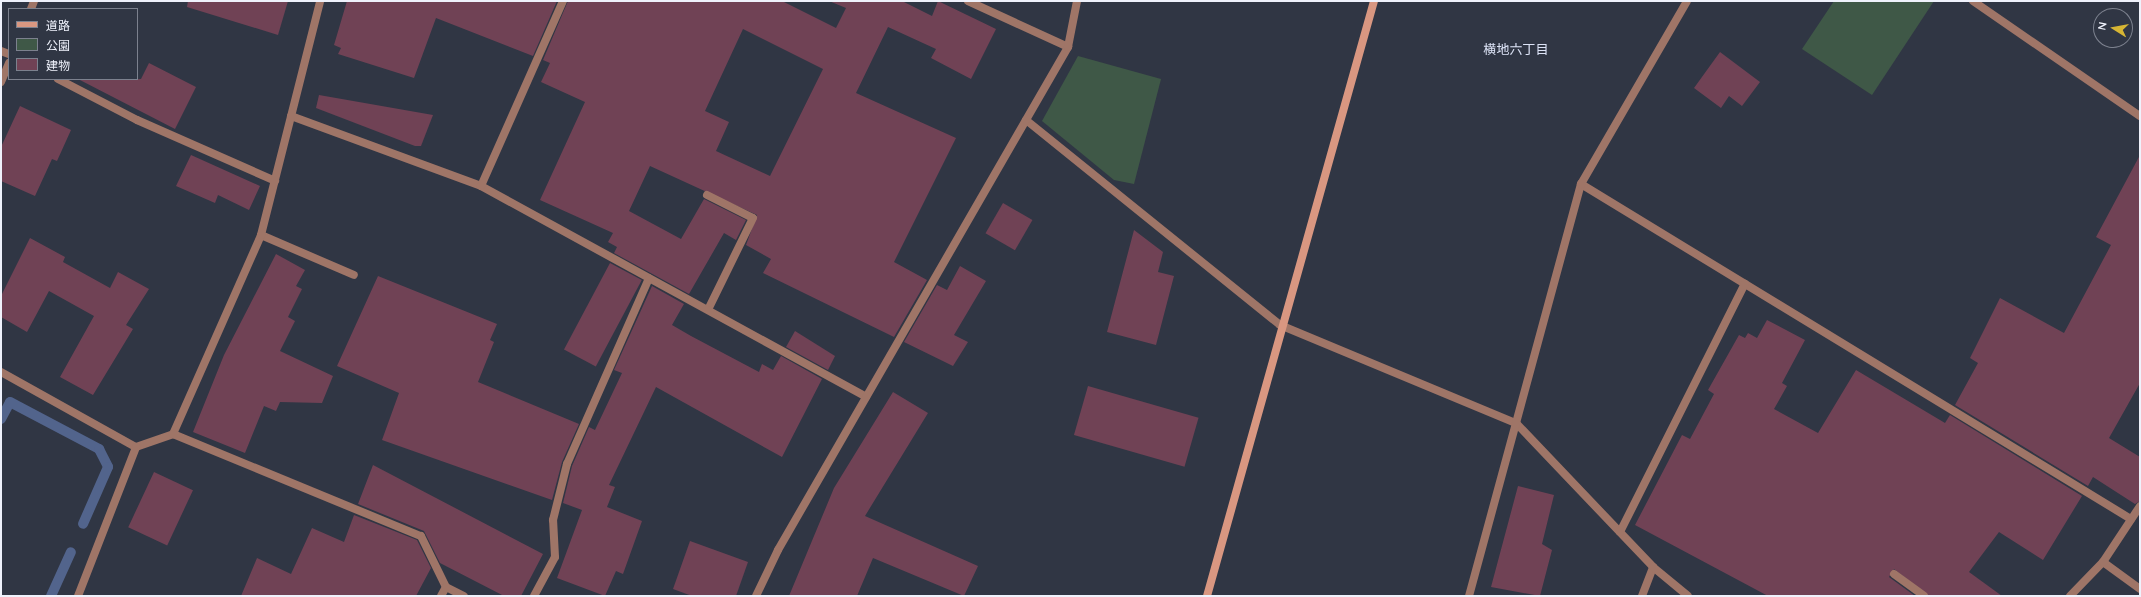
<!DOCTYPE html>
<html>
<head>
<meta charset="utf-8">
<style>
  body { margin:0 }
  #map { position:relative; width:2141px; height:597px; overflow:hidden; background:#303644; font-family:Quicksand,"Noto Sans JP",sans-serif }
  div>[style] { position:absolute }
  [style*='--x'] { left:calc(var(--x)*1px); top:calc(var(--y)*1px); width:calc(var(--w)*1px); rotate:calc(var(--a)*1deg) }
  .green>* { inset:0; background:#3f5847 }
  .stream>* { height:10px; margin:-5px; padding:0 5px; transform-origin:5px; border-radius:5px; background:#52648c }
  .building>* { inset:0; background:#704255; transform-origin:0 0 }
  .lane>* { height:8px; margin:-4px; padding:0 4px; transform-origin:4px; border-radius:4px; background:#9f7567 }
  .street>* { height:8px; margin:-4px; padding:0 4px; transform-origin:4px; border-radius:4px; background:#9f7567 }
  .secondary>* { height:8px; margin:-4px; padding:0 4px; transform-origin:4px; border-radius:4px; background:#d99781 }
  span { translate:-50% -50%; white-space:nowrap; text-align:center; line-height:1.15; -webkit-text-stroke:3px #303644; paint-order:stroke }
  .neighbourhood-label { font-size:13px; color:#dce3f6 }
  .frame { position:absolute; inset:0; border:2px solid #eff2fc; pointer-events:none }
  .legend { position:absolute; left:8px; top:8px; width:130px; height:72px; box-sizing:border-box; background:#303644; border:1px solid #7c818e; margin:0; padding:5px 7px; list-style:none; font-size:12px; color:#eff2fc }
  .legend li { display:flex; align-items:center; gap:8px; height:20px }
  .legend b { width:20px; border:1px solid #7c818e }
  .north { position:absolute; left:2093px; top:8px; width:40px; height:40px; box-sizing:border-box; background:#303644; border:1px solid #7c818e; border-radius:50%; rotate:281deg; font-size:11px; font-weight:700; line-height:16px; text-align:center; color:#eff2fc }
  .north::after { content:''; display:block; margin:auto; width:14px; height:18px; background:#d6b534; clip-path:polygon(50% 0,100% 100%,50% 72%,0 100%) }
</style>
</head>
<body>
<div id="map">
  <div class="green">
    <i style="clip-path:polygon(1834px 1px,1934px 1px,1872px 95px,1802px 49px)"></i>
    <i style="clip-path:polygon(1078px 56px,1161px 79px,1134px 184px,1114px 180px,1042px 121px)"></i>
  </div>
  <div class="stream">
    <i style="--x:1;--y:419;--w:19;--a:-62"></i>
    <i style="--x:10;--y:402;--w:101;--a:27.8"></i>
    <i style="--x:99;--y:449;--w:20;--a:63"></i>
    <i style="--x:108;--y:467;--w:62;--a:113.7"></i>
    <i style="--x:51;--y:596;--w:48;--a:-65.6"></i>
  </div>
  <div class="building">
    <i style="clip-path:polygon(188px 1px,288px 1px,278px 35px,187px 7px)"></i>
    <i style="clip-path:polygon(347px 1px,557px 1px,533px 56px,436px 18px,414px 78px,338px 54px,341px 48px,334px 45px)"></i>
    <i style="clip-path:polygon(evenodd,568px 1px,782px 1px,836px 28px,846px 8px,829px 1px,902px 1px,932px 16px,938px 1px,996px 29px,971px 79px,931px 58px,936px 49px,888px 27px,856px 93px,956px 138px,894px 262px,927px 280px,894px 337px,763px 273px,771px 259px,746px 245px,757px 215px,650px 166px,629px 211px,681px 239px,704px 199px,746px 220px,736px 240px,724px 233px,689px 294px,614px 253px,617px 247px,608px 242px,613px 233px,540px 200px,585px 102px,541px 82px,550px 63px,543px 60px,568px 1px,743px 29px,823px 69px,770px 176px,716px 151px,729px 122px,705px 111px,743px 29px)"></i>
    <i style="clip-path:polygon(1720px 52px,1760px 82px,1742px 106px,1729px 96px,1721px 108px,1694px 88px)"></i>
    <i style="clip-path:polygon(149px 63px,196px 87px,175px 129px,78px 79px,141px 79px)"></i>
    <i style="clip-path:polygon(319px 95px,433px 115px,421px 146px,415px 146px,316px 108px)"></i>
    <i style="clip-path:polygon(20px 106px,71px 130px,57px 161px,52px 159px,35px 196px,1px 181px,1px 147px)"></i>
    <i style="clip-path:polygon(191px 155px,260px 186px,249px 210px,218px 195px,215px 203px,176px 186px)"></i>
    <i style="clip-path:polygon(2140px 155px,2140px 383px,2109px 438px,2140px 457px,2140px 501px,2135px 504px,2093px 477px,2088px 486px,1955px 405px,1978px 363px,1970px 358px,2000px 298px,2064px 333px,2111px 245px,2096px 237px)"></i>
    <i style="left:1003px;top:203px;width:34px;height:35px;rotate:30deg"></i>
    <i style="clip-path:polygon(1134px 230px,1163px 252px,1158px 272px,1174px 276px,1156px 345px,1107px 332px)"></i>
    <i style="clip-path:polygon(30px 238px,65px 257px,63px 262px,110px 288px,118px 272px,149px 289px,126px 325px,133px 329px,93px 395px,60px 377px,94px 316px,49px 291px,27px 332px,1px 317px,1px 296px)"></i>
    <i style="clip-path:polygon(276px 254px,305px 270px,296px 286px,302px 289px,288px 317px,295px 321px,280px 351px,333px 376px,322px 403px,280px 402px,276px 411px,264px 406px,245px 453px,193px 432px,224px 355px)"></i>
    <i style="left:610px;top:263px;width:36px;height:98px;rotate:28deg"></i>
    <i style="clip-path:polygon(960px 266px,986px 281px,954px 335px,968px 342px,953px 366px,904px 342px,937px 285px,947px 290px)"></i>
    <i style="clip-path:polygon(378px 276px,497px 324px,490px 340px,494px 342px,478px 382px,579px 424px,562px 462px,552px 500px,382px 440px,399px 393px,337px 366px)"></i>
    <i style="clip-path:polygon(652px 286px,684px 304px,672px 325px,691px 336px,759px 372px,762px 364px,773px 370px,781px 356px,822px 379px,782px 457px,656px 387px,609px 485px,615px 487px,607px 507px,642px 521px,623px 574px,616px 571px,605px 596px,557px 578px,582px 510px,563px 503px,572px 466px,589px 427px,595px 430px,622px 373px,614px 370px)"></i>
    <i style="clip-path:polygon(1767px 320px,1805px 340px,1782px 383px,1787px 386px,1774px 409px,1818px 433px,1856px 370px,1945px 423px,1950px 415px,2082px 496px,2043px 560px,1999px 532px,1969px 572px,2002px 596px,1929px 596px,1894px 569px,1889px 577px,1915px 596px,1768px 596px,1635px 525px,1682px 435px,1690px 439px,1714px 394px,1708px 390px,1739px 335px,1745px 338px,1748px 333px,1757px 338px)"></i>
    <i style="clip-path:polygon(795px 331px,835px 356px,828px 370px,786px 347px)"></i>
    <i style="left:1088px;top:386px;width:115px;height:51px;rotate:16deg"></i>
    <i style="clip-path:polygon(893px 392px,928px 413px,865px 516px,978px 566px,964px 596px,873px 558px,857px 596px,789px 596px,834px 488px)"></i>
    <i style="clip-path:polygon(373px 465px,543px 554px,521px 596px,504px 596px,440px 563px,424px 531px,358px 504px)"></i>
    <i style="left:154px;top:472px;width:43px;height:61px;rotate:25deg"></i>
    <i style="clip-path:polygon(1518px 486px,1554px 495px,1542px 544px,1552px 550px,1540px 596px,1491px 587px)"></i>
    <i style="clip-path:polygon(354px 515px,417px 540px,431px 568px,416px 596px,241px 596px,257px 558px,291px 574px,312px 528px,344px 542px)"></i>
    <i style="clip-path:polygon(690px 541px,748px 562px,736px 596px,692px 596px,673px 589px)"></i>
  </div>
  <div class="lane">
    <i style="--x:707;--y:195;--w:51;--a:26.6"></i>
    <i style="--x:753;--y:218;--w:102;--a:116.1"></i>
    <i style="--x:261;--y:235;--w:101;--a:23.3"></i>
    <i style="--x:1894;--y:574;--w:37;--a:36"></i>
    <i style="--x:1642;--y:596;--w:31;--a:-69"></i>
  </div>
  <div class="street">
    <i style="--x:968;--y:1;--w:110;--a:24.7"></i>
    <i style="--x:1973;--y:1;--w:203;--a:34.6"></i>
    <i style="--x:31;--y:9;--w:9;--a:-69"></i>
    <i style="--x:1;--y:51;--w:9;--a:21"></i>
    <i style="--x:58;--y:79;--w:89;--a:27.4"></i>
    <i style="--x:137;--y:120;--w:151;--a:23.8"></i>
    <i style="--x:1;--y:82;--w:21;--a:-67"></i>
    <i style="--x:291;--y:116;--w:202;--a:20.2"></i>
    <i style="--x:481;--y:186;--w:439;--a:28.7"></i>
    <i style="--x:1026;--y:120;--w:326;--a:38.9"></i>
    <i style="--x:1280;--y:325;--w:256;--a:22.6"></i>
    <i style="--x:1516;--y:423;--w:199;--a:46.4"></i>
    <i style="--x:1653;--y:567;--w:45;--a:39.6"></i>
    <i style="--x:1581;--y:184;--w:644;--a:31.35"></i>
    <i style="--x:481;--y:186;--w:202;--a:-66.1"></i>
    <i style="--x:1;--y:372;--w:154;--a:29.1"></i>
    <i style="--x:136;--y:447;--w:39;--a:-19"></i>
    <i style="--x:173;--y:434;--w:218;--a:-66.1"></i>
    <i style="--x:261;--y:235;--w:241;--a:-75.8"></i>
    <i style="--x:173;--y:434;--w:268;--a:22.4"></i>
    <i style="--x:421;--y:536;--w:57;--a:63.9"></i>
    <i style="--x:446;--y:587;--w:20;--a:27"></i>
    <i style="--x:1620;--y:532;--w:278;--a:-63.3"></i>
    <i style="--x:2103;--y:562;--w:46;--a:36.1"></i>
    <i style="--x:78;--y:596;--w:160;--a:-68.7"></i>
    <i style="--x:441;--y:596;--w:10;--a:-61"></i>
    <i style="--x:534;--y:596;--w:44;--a:-61.7"></i>
    <i style="--x:555;--y:557;--w:37;--a:-93"></i>
    <i style="--x:553;--y:520;--w:58;--a:-76"></i>
    <i style="--x:567;--y:464;--w:203;--a:-66.2"></i>
    <i style="--x:756;--y:596;--w:51;--a:-64.4"></i>
    <i style="--x:778;--y:550;--w:581;--a:-60.03"></i>
    <i style="--x:1068;--y:47;--w:47;--a:-78.9"></i>
    <i style="--x:1469;--y:596;--w:427;--a:-74.8"></i>
    <i style="--x:1581;--y:184;--w:211;--a:-59.9"></i>
    <i style="--x:2070;--y:596;--w:47;--a:-45.9"></i>
    <i style="--x:2103;--y:562;--w:67;--a:-56.5"></i>
  </div>
  <div class="secondary">
    <i style="--x:1207;--y:596;--w:618;--a:-74.32"></i>
  </div>
  <div class="neighbourhood-label">
    <span style="left:1516px;top:49px">横地六丁目</span>
  </div>
  <div class="frame"></div>
  <ul class="legend">
  <li><b style="height:5px;background:#d99781"></b>道路</li>
  <li><b style="height:11px;background:#3f5847"></b>公園</li>
  <li><b style="height:11px;background:#704255"></b>建物</li>
  </ul>
  <div class="north">N</div>
</div>
</body>
</html>
